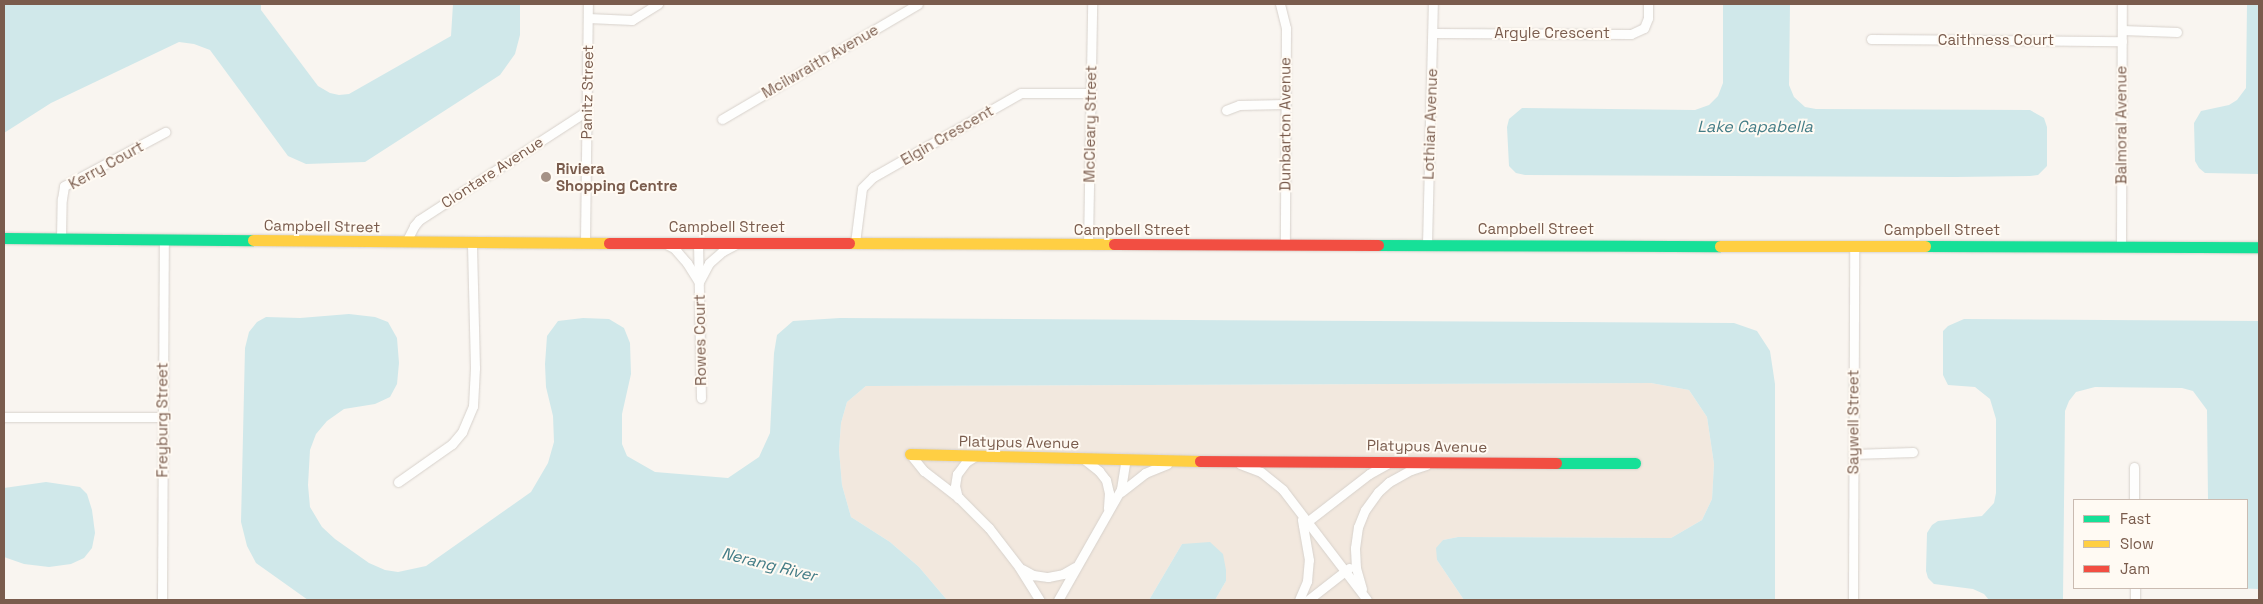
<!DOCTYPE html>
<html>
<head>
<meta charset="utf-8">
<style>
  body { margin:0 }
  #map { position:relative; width:2263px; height:604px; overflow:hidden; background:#f9f5f0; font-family:"Space Grotesk",sans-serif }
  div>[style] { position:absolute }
  .residential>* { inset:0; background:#f2e8de }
  .water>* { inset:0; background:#d0e8ea }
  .roads { filter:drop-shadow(0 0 1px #d7d1cb) drop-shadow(0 0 1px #d7d1cb) }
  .street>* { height:9px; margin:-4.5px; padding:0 4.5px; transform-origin:4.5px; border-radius:4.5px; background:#fefefd }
  .fast>* { height:11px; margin:-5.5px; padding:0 5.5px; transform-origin:5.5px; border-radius:5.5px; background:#16e098 }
  .slow>* { height:11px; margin:-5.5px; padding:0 5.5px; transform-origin:5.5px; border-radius:5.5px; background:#ffcf43 }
  .jam>* { height:11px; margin:-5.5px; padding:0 5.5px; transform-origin:5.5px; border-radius:5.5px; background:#f24e42 }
  .dots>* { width:14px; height:14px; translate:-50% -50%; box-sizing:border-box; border:2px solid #fffaf3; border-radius:50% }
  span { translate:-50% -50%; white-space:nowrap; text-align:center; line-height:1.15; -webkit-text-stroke:4px #fffaf3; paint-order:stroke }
  .street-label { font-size:15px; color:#7a5c4d }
  .poi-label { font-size:15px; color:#7a5c4d; font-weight:700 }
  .left { translate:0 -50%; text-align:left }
  .water-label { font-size:16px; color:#437c86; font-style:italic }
  .frame { position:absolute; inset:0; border:5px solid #7a5c4d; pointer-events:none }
  .legend { position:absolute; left:2073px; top:499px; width:175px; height:90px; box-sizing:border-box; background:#fffaf3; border:1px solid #cabbb1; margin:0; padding:6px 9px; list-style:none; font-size:15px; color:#7a5c4d }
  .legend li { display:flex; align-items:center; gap:10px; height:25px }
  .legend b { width:25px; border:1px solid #cabbb1 }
</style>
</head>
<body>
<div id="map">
  <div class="residential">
    <i style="clip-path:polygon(1651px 383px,1689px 390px,1707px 417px,1714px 464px,1712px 499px,1702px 520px,1671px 538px,1458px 537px,1443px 540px,1437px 560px,1464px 600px,1215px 600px,1226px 581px,1182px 544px,1149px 600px,947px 600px,919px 567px,890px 542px,851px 517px,842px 485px,839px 450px,841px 423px,847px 402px,866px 386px)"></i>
  </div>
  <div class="water">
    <i style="clip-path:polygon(4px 4px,261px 4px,261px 10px,318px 86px,330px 93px,339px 95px,349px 94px,451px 36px,453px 4px,520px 4px,520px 35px,515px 54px,500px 75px,365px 162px,306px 164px,288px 156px,210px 50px,194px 44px,179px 42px,51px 103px,4px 133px)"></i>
    <i style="clip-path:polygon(1723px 4px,1790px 4px,1789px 85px,1794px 97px,1805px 107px,1816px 109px,2030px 110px,2044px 118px,2047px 127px,2047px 166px,2038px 175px,2030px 176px,1955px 177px,1525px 175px,1516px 173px,1509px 166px,1507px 127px,1509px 119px,1522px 108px,1695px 110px,1709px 105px,1718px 96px,1723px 83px)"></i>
    <i style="clip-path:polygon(2247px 4px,2259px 4px,2259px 174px,2205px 173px,2199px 168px,2195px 161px,2194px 123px,2201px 111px,2229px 105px,2237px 100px,2246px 88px)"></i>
    <i style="clip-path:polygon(349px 314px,375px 317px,388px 322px,397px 338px,399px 363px,397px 384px,390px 397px,375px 404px,344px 409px,327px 421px,316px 434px,310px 450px,308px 485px,310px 507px,322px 527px,335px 539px,369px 563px,385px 570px,398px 572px,426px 566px,531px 492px,548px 463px,554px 442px,553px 416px,546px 387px,545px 364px,547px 336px,558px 321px,583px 318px,609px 319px,624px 328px,630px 343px,631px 374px,622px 414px,622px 444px,627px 456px,655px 472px,728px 478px,759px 457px,770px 433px,774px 353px,777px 335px,793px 321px,840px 318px,1734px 323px,1757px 331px,1770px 351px,1775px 384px,1775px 600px,1464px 600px,1437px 560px,1436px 548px,1443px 540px,1458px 537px,1671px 538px,1702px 520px,1712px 499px,1714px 464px,1707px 417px,1689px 390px,1651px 383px,866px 386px,847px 402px,841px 423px,839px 450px,842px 485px,851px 517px,890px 542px,919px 567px,947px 600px,308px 600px,256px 563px,247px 546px,241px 522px,245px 348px,249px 332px,257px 322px,266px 317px,300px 318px)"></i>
    <i style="clip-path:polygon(1964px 319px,2259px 321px,2259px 589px,2226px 588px,2247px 588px,2247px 500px,2208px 500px,2207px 410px,2193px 391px,2182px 388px,2095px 387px,2076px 392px,2069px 401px,2065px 411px,2063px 600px,1989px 600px,1984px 594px,1973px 589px,1934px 584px,1928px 578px,1926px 571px,1927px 533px,1932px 525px,1938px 521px,1982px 516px,1994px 503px,1996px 493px,1996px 419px,1990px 399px,1975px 387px,1948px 385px,1943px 375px,1943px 331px,1948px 326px)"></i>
    <i style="clip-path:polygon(46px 482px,80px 487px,87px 494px,92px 510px,95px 533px,92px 548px,84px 558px,71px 564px,49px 567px,24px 564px,4px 557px,4px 488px)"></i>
    <i style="clip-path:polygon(1210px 542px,1223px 554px,1226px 570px,1226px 581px,1215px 600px,1149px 600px,1182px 544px)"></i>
  </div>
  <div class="roads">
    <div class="street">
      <i style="left:1280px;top:4px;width:25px;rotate:76deg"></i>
      <i style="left:1286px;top:28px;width:217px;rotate:90.3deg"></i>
      <i style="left:588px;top:18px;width:44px;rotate:2.6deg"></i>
      <i style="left:632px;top:20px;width:31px;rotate:-32deg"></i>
      <i style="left:2122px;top:30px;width:55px;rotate:2.1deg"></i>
      <i style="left:1433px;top:33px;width:198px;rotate:0.3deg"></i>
      <i style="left:1631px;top:34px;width:14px;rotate:-25deg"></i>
      <i style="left:1644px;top:28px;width:11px;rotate:-68deg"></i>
      <i style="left:1648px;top:18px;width:14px;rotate:-90deg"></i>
      <i style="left:1871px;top:39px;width:251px;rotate:0.5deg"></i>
      <i style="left:1226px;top:110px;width:14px;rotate:-21deg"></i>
      <i style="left:1239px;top:105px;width:46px;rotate:-1.2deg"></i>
      <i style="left:722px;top:119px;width:227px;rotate:-30.4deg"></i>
      <i style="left:61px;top:238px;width:39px;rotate:-89deg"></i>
      <i style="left:62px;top:199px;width:13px;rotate:-81deg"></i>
      <i style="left:64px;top:186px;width:115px;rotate:-28.1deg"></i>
      <i style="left:585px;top:241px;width:237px;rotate:-89.3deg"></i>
      <i style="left:406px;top:242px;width:18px;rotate:-63deg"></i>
      <i style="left:414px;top:226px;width:8px;rotate:-50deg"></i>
      <i style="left:419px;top:220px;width:200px;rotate:-33deg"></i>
      <i style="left:698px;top:242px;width:156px;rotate:88.9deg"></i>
      <i style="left:664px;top:243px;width:11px;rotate:27deg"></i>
      <i style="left:674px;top:248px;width:20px;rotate:49deg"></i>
      <i style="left:687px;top:263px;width:22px;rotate:58deg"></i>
      <i style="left:699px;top:282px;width:21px;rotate:-62deg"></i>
      <i style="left:709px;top:263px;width:18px;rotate:-41deg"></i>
      <i style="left:723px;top:251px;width:15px;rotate:-28deg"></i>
      <i style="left:855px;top:243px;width:55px;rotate:-82.7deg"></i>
      <i style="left:862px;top:188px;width:16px;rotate:-45deg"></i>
      <i style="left:873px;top:177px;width:170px;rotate:-29.6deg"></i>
      <i style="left:1021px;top:93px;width:70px"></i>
      <i style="left:1088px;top:244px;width:240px;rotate:-89deg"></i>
      <i style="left:1427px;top:244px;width:240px;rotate:-88.6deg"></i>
      <i style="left:2121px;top:246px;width:242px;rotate:-89.8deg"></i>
      <i style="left:4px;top:417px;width:158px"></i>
      <i style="left:910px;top:454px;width:22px;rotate:51deg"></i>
      <i style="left:924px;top:471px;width:44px;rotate:37.6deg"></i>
      <i style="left:959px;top:498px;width:42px;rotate:45deg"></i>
      <i style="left:989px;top:528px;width:49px;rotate:52.4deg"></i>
      <i style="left:1019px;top:567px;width:39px;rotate:58deg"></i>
      <i style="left:1853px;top:454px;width:60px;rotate:-1.9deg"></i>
      <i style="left:1085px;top:460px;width:18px;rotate:38deg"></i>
      <i style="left:1099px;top:471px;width:11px;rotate:52deg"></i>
      <i style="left:1106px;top:480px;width:13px;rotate:77deg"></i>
      <i style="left:1109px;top:493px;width:15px;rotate:94deg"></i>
      <i style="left:1240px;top:464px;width:22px;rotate:21deg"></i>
      <i style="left:1261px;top:472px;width:28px;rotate:39deg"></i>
      <i style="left:1283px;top:490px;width:138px;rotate:52.6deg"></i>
      <i style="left:2134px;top:467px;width:33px;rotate:90deg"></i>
      <i style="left:398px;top:482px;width:66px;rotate:-35.1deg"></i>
      <i style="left:452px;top:444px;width:16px;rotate:-50deg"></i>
      <i style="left:462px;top:432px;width:28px;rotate:-67deg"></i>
      <i style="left:473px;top:406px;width:38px;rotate:-87deg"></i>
      <i style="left:475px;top:368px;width:127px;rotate:-91.4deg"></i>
      <i style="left:1121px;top:492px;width:31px;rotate:-38deg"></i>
      <i style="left:1145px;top:473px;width:24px;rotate:-22deg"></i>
      <i style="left:958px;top:498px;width:12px;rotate:-104deg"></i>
      <i style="left:955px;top:486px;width:12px;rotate:-81deg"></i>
      <i style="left:957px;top:474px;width:15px;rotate:-53deg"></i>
      <i style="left:966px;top:462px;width:9px;rotate:-32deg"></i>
      <i style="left:1303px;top:525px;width:83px;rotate:-37.7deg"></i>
      <i style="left:1369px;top:474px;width:21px;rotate:-29deg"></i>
      <i style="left:1022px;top:569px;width:13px;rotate:29deg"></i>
      <i style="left:1033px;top:575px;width:15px;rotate:8deg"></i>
      <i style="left:1048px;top:577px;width:15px;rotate:-11deg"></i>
      <i style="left:1063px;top:574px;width:14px;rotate:-30deg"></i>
      <i style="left:2135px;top:588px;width:12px;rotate:90deg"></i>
      <i style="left:1362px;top:589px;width:22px;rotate:-106deg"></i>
      <i style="left:1356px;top:568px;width:20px;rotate:-93deg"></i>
      <i style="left:1355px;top:548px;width:21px;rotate:-82deg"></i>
      <i style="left:1358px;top:527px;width:18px;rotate:-68deg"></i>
      <i style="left:1365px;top:510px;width:22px;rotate:-54deg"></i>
      <i style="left:1378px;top:492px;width:15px;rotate:-42deg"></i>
      <i style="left:1389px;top:482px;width:25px;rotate:-29deg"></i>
      <i style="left:1411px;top:470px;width:16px;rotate:-18deg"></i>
      <i style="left:162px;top:600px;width:361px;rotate:-89.7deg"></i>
      <i style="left:1058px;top:600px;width:128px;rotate:-60.4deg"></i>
      <i style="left:1121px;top:489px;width:30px;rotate:-81deg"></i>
      <i style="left:1299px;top:600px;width:21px;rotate:-67deg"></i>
      <i style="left:1307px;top:581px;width:21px;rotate:-85deg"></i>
      <i style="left:1309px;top:560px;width:41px;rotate:-99.9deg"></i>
      <i style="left:1308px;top:600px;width:52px;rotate:-38deg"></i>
      <i style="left:1853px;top:600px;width:355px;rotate:-89.8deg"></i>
    </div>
    <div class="fast">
      <i style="left:4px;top:238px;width:249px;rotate:0.5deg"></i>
      <i style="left:1378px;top:245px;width:342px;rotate:0.2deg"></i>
      <i style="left:1925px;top:246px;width:334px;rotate:0.2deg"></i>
      <i style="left:1556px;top:463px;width:79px"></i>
    </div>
    <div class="slow">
      <i style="left:253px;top:240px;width:356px;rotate:0.5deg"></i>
      <i style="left:849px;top:243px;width:265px;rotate:0.2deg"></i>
      <i style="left:1720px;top:246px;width:205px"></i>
      <i style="left:910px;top:454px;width:290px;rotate:1.4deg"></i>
    </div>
    <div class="jam">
      <i style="left:609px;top:243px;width:240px"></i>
      <i style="left:1114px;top:244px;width:264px;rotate:0.2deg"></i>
      <i style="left:1200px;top:461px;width:356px;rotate:0.3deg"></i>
    </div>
  </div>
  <div class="dots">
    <i style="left:546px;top:177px;background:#a69286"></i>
  </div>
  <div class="street-label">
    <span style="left:1552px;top:33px">Argyle Crescent</span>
    <span style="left:1996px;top:40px">Caithness Court</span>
    <span style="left:820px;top:61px;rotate:-30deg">Mcilwraith Avenue</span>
    <span style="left:587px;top:92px;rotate:-89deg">Panitz Street</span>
    <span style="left:1090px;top:124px;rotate:-89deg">McCleary Street</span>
    <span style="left:1285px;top:124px;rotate:-90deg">Dunbarton Avenue</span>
    <span style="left:1430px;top:124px;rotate:-88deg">Lothian Avenue</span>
    <span style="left:2121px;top:125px;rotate:-90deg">Balmoral Avenue</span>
    <span style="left:947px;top:135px;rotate:-30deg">Elgin Crescent</span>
    <span style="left:106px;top:165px;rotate:-29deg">Kerry Court</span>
    <span style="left:492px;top:172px;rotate:-33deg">Clontare Avenue</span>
    <span style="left:322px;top:226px;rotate:1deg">Campbell Street</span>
    <span style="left:727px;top:227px">Campbell Street</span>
    <span style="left:1536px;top:229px">Campbell Street</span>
    <span style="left:1132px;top:230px">Campbell Street</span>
    <span style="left:1942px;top:230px">Campbell Street</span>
    <span style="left:700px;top:340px;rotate:-91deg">Rowes Court</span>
    <span style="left:162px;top:420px;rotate:-90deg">Freyburg Street</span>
    <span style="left:1853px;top:422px;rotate:-90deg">Saywell Street</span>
    <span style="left:1019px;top:442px;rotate:1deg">Platypus Avenue</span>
    <span style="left:1427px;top:446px;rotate:1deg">Platypus Avenue</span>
  </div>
  <div class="poi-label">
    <span class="left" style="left:556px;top:177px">Riviera<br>Shopping Centre</span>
  </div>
  <div class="water-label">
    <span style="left:1755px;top:127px">Lake Capabella</span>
    <span style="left:769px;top:565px;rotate:14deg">Nerang River</span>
  </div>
  <div class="frame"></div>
  <ul class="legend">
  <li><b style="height:6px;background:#16e098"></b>Fast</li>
  <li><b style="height:6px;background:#ffcf43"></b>Slow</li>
  <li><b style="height:6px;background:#f24e42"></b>Jam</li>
  </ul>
</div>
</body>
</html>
